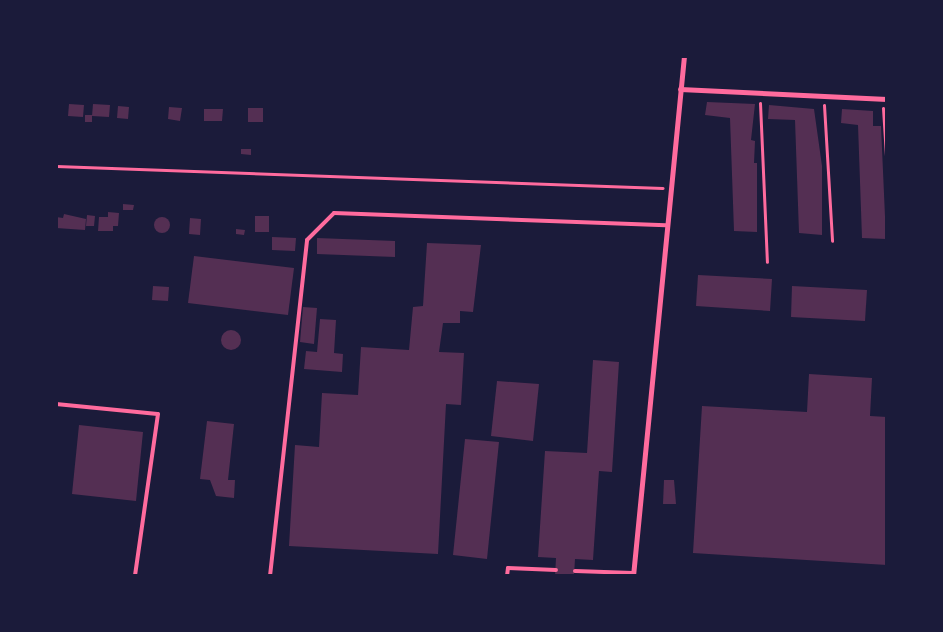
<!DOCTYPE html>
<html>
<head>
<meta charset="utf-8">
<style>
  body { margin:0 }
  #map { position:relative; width:943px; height:632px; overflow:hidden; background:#1b1b3a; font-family:Inter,sans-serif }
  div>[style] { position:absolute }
  .building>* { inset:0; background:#542f53 }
  .round { border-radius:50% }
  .path>* { height:3px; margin:-1.5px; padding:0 1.5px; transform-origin:1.5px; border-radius:1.5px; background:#ff6b9d }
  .service>* { height:4px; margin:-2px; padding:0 2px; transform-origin:2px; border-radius:2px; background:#ff6b9d }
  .minor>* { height:5px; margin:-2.5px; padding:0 2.5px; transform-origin:2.5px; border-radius:2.5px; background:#ff6b9d }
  span { translate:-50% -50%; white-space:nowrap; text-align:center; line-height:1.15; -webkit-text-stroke:4px #1b1b3a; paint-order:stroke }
  .frame { position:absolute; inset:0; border:58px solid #1b1b3a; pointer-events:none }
</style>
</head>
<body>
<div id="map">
  <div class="building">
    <i style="clip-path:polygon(707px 102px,755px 104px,751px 140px,755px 141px,754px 163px,757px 163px,757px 232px,734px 231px,730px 118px,705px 115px)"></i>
    <i style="clip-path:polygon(69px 104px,84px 105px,83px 117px,68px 116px)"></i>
    <i style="clip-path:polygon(93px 104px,110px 105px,109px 117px,92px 116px)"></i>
    <i style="clip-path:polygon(769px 105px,814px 109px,822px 166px,822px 235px,799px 233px,795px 120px,768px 119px)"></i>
    <i style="clip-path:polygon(118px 106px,129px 107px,128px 119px,117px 118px)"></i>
    <i style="clip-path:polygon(169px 107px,182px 108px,180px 121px,168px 119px)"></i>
    <i style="clip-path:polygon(248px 108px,263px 108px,263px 122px,248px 122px)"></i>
    <i style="clip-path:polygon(204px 109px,223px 109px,222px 121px,204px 121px)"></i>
    <i style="clip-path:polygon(842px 109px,873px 111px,873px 126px,881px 126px,886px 239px,862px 238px,858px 125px,841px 123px)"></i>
    <i style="clip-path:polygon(85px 115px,92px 115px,92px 122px,85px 122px)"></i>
    <i style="clip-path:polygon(241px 149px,251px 149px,251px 155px,241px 154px)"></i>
    <i style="clip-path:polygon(123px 204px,134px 205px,133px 210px,123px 210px)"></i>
    <i style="clip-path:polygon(108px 212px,119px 213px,118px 226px,113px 226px,113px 231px,98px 231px,99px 217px,108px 217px)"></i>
    <i style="clip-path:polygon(64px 214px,86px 219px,85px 230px,56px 228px,56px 217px,63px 218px)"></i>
    <i style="clip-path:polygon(87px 215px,95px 216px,94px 226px,86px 226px)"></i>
    <i style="clip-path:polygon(255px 216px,269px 216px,269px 232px,255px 232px)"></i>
    <i class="round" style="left:154px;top:217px;width:16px;height:16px"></i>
    <i style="clip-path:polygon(190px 218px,201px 219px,200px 235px,189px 234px)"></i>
    <i style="clip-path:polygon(236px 229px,245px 230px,244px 235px,236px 234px)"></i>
    <i style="clip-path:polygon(272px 237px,296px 238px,295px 251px,272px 250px)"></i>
    <i style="clip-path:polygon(317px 238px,395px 241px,395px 257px,317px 254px)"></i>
    <i style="clip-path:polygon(427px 243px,481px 245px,473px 312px,460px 311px,460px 323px,443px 323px,439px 352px,464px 353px,461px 405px,446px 404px,438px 554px,289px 546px,295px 445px,319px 447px,322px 393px,358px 395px,361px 347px,409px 350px,413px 307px,423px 306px)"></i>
    <i style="clip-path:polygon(194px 256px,294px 268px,288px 315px,188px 303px)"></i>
    <i style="clip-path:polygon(698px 275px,772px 279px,770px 311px,696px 306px)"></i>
    <i style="clip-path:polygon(153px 286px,169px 287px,168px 301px,152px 300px)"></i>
    <i style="clip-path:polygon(792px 286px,867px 290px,865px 321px,791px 317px)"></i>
    <i style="clip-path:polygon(303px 307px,317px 308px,314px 344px,300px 342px)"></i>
    <i style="clip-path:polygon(320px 319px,336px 320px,334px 353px,343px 354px,342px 372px,304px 369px,306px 351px,317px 352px)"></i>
    <i class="round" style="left:221px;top:330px;width:20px;height:20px"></i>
    <i style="clip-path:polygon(593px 360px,619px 362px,612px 472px,599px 471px,593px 560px,575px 559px,574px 576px,555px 576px,556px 558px,538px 557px,545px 451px,587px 453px)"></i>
    <i style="clip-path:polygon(809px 374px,872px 378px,870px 416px,887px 417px,887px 565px,693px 553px,702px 406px,807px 412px)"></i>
    <i style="clip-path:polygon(497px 381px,539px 384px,533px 441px,491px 436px)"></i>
    <i style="clip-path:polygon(207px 421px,234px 424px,228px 480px,235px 480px,234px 498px,216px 496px,210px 480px,200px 479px)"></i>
    <i style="clip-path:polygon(79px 425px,143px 432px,136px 501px,72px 494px)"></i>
    <i style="clip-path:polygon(465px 439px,499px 442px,487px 559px,453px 555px)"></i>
    <i style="clip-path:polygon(664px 480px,674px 480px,676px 504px,663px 504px)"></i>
  </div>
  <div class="path">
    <i style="left:760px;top:103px;width:159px;rotate:87.5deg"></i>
    <i style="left:824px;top:105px;width:136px;rotate:86.6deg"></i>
    <i style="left:883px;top:108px;width:64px;rotate:86.4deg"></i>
    <i style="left:56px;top:166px;width:607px;rotate:2.08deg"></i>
  </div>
  <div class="service">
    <i style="left:56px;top:404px;width:102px;rotate:5.6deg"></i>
    <i style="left:158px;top:414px;width:164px;rotate:98.1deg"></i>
    <i style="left:575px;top:571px;width:58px;rotate:2deg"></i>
    <i style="left:270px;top:576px;width:338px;rotate:-83.7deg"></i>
    <i style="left:307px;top:240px;width:38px;rotate:-45deg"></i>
    <i style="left:334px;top:213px;width:332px;rotate:2.1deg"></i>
    <i style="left:507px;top:576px;width:8px;rotate:-83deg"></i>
    <i style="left:508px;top:568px;width:48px;rotate:2.4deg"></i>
  </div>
  <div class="minor">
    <i style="left:680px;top:89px;width:207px;rotate:2.8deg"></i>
    <i style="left:633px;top:576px;width:522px;rotate:-84.4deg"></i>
  </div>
  <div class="frame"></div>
</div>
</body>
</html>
